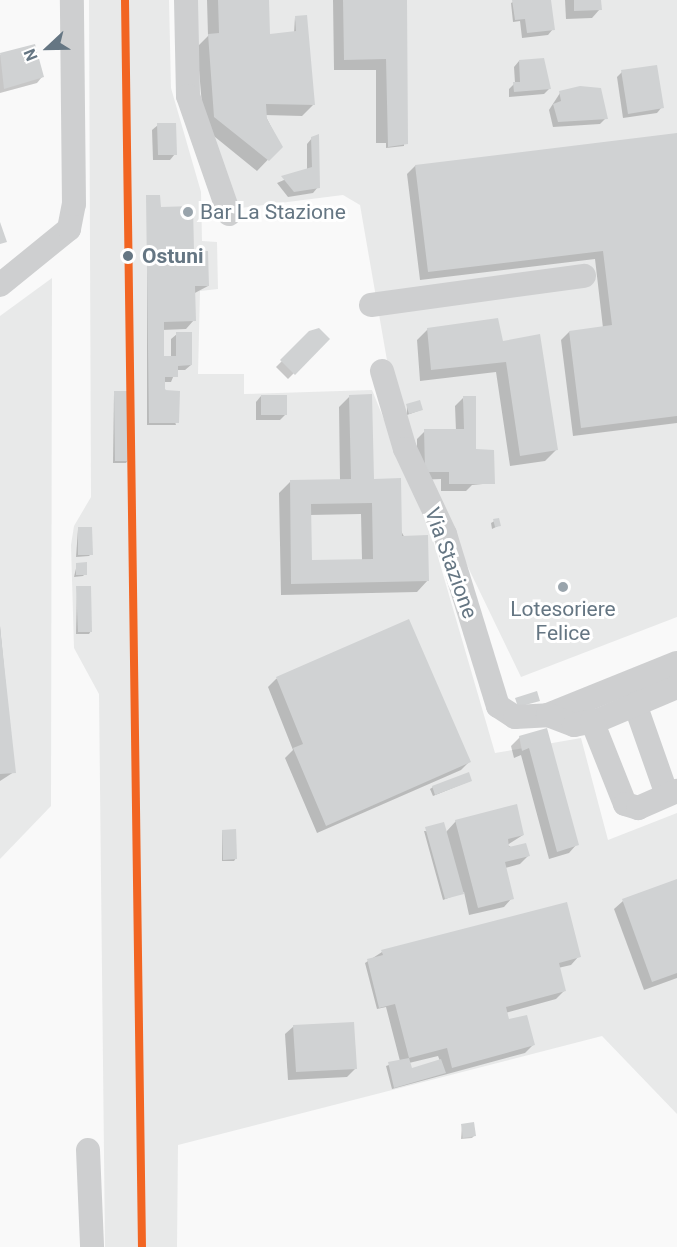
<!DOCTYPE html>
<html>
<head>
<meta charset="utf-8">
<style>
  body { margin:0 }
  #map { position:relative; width:677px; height:1247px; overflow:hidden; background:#f9f9f9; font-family:Roboto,sans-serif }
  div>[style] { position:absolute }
  .built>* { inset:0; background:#e8e9e9 }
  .shadow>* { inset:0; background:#0003 }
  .building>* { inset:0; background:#d0d2d3 }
  .minor>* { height:24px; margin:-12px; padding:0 12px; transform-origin:12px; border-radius:12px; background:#cecfd0 }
  .rail-1>* { height:8px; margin:-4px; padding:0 4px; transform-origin:4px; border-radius:4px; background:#f26522 }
  .dots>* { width:16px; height:16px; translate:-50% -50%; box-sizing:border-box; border:3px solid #fff; border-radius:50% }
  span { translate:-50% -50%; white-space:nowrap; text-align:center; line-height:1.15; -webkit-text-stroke:6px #fff; paint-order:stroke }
  .poi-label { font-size:21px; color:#657683 }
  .left { translate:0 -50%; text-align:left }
  .stop-label { font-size:21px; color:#657683; font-weight:700 }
  .street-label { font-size:21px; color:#657683 }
  .north { position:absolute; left:18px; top:18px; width:60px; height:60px; -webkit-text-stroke:4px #fff; paint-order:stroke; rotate:248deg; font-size:16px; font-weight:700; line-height:24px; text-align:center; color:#657683 }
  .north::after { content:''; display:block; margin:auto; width:21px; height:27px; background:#657683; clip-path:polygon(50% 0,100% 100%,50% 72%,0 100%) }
</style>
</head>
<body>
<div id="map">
  <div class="built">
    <i style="clip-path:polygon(89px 0,169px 0,171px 88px,201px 192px,202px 241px,217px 242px,218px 289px,200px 291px,198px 374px,244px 374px,244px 394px,372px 390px,433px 540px,495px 753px,581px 738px,608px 840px,677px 813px,677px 1114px,602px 1036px,178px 1145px,177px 1247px,105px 1247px,99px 694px,74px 648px,71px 545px,74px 526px,91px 497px)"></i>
    <i style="clip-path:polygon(190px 0,677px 0,677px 617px,521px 677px,411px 449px,388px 366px,360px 205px,343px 195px,233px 209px,193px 95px)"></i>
    <i style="clip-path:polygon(52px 278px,51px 806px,0 859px,0 316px)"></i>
  </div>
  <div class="shadow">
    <i style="clip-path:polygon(207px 0,267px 0,269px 35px,294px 33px,295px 17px,313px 105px,302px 116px,265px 115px,281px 146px,257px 171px,204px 128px,197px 47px,208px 36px)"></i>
    <i style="clip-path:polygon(333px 0,405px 0,404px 146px,386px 148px,386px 143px,376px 143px,376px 70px,334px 70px)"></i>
    <i style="clip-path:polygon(517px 0,550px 0,553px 29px,548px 35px,522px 38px,520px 21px,513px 22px,511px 3px)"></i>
    <i style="clip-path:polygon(565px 0,600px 0,600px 9px,592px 18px,566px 19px)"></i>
    <i style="clip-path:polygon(34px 45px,42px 77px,37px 83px,0 93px,0 55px)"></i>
    <i style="clip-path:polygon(519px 61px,549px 89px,544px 94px,509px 97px,509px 89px,515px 83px,514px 67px)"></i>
    <i style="clip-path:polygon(622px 72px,662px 107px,657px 113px,623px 118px,617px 77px)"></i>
    <i style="clip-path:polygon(560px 93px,606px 118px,600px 124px,553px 127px,549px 110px)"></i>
    <i style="clip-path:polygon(158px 125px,175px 154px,170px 160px,153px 160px,152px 130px)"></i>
    <i style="clip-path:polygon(677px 134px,677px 423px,573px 436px,561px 340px,569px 332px,603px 328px,595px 259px,420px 280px,407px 174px,415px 166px)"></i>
    <i style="clip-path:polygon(312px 138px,318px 187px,313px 193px,288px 197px,277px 183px,307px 170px,307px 144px)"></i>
    <i style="clip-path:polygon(147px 197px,192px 253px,208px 286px,193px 294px,194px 320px,186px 329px,162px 330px,163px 360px,171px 358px,171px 339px,177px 334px,191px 365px,185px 370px,176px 370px,171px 382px,163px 382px,176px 425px,147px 425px)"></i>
    <i style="clip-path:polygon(428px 329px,502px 343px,556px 450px,545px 461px,510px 466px,496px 372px,420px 381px,417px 340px)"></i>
    <i style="clip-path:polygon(310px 333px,328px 339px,288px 379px,276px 367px)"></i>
    <i style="clip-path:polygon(114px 393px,128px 460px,126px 463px,113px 463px)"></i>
    <i style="clip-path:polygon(261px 396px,285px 415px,280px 420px,256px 420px,256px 402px)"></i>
    <i style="clip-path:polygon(evenodd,350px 396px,373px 480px,428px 580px,417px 592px,281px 595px,279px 493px,290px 482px,340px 481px,339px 407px,350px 396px,361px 514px,362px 560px,310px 561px,310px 515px,361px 514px)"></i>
    <i style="clip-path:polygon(463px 398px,474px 451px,494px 483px,472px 485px,466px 491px,441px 491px,441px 479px,417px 480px,417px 439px,425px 431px,456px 431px,455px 406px)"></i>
    <i style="clip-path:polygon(407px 405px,421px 410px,407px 415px)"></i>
    <i style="clip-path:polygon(498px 519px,500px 525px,492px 529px,491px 523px)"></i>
    <i style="clip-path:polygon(78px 529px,91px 554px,89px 556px,76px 557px)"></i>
    <i style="clip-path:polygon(77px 564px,85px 574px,83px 576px,74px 577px)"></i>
    <i style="clip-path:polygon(77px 588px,91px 631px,89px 634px,76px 634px)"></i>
    <i style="clip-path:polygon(409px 621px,469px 762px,461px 770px,317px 833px,285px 758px,293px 750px,268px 687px,276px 679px)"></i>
    <i style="clip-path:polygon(0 626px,14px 772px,0 781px)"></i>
    <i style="clip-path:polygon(546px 730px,577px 844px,569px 853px,549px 859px,521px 755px,514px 758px,511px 746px,520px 737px)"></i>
    <i style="clip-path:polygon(470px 781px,433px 796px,430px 789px,433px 787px)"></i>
    <i style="clip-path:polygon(456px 821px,523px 835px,507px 845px,528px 856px,520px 864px,505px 868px,512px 898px,504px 907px,469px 915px,464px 892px,443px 900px,424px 831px,446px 832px)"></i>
    <i style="clip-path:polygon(222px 831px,236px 858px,234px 861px,222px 861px)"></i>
    <i style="clip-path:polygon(677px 881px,677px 978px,644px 990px,614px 909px,623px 901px)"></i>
    <i style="clip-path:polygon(evenodd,382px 952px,579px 956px,571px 965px,558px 968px,564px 991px,556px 999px,505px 1013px,508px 1021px,533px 1045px,525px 1053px,392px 1089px,386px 1066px,400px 1061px,386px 1007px,377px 1009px,365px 963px,382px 952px,438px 1056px,440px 1061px,411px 1070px,409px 1063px,438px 1056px)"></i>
    <i style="clip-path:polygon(294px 1026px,355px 1069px,347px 1077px,288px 1080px,285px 1034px)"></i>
    <i style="clip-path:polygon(462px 1125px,474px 1136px,472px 1138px,461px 1139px)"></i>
  </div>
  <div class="building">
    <i style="clip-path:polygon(218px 0,269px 0,270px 34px,296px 31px,295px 16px,307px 15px,315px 105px,266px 104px,267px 119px,283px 147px,269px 161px,214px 117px,208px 34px,219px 33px)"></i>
    <i style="clip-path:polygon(343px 0,407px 0,408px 144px,388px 147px,386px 59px,344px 60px)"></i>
    <i style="clip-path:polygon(512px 0,551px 0,555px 30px,527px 33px,525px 19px,515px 20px)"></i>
    <i style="clip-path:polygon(574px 0,601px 0,602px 10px,574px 11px)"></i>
    <i style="clip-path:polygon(35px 44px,44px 77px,4px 89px,0 53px)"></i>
    <i style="clip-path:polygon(544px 58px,551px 89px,514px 92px,513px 82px,520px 82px,519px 60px)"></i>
    <i style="clip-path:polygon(657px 65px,664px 108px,628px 114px,621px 70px)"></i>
    <i style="clip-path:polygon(580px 86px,601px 88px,608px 119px,558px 122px,553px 104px,561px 101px,559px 91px)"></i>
    <i style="clip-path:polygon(157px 123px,176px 123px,177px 155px,158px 155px)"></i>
    <i style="clip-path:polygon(677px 133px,677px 416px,581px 428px,569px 331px,612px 325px,603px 251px,428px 272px,415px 165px)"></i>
    <i style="clip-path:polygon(319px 134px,320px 188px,294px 192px,281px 176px,312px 167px,311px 137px)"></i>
    <i style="clip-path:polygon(146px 195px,160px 195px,161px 207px,193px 206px,194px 251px,208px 251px,209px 286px,195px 286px,196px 321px,164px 322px,164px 356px,176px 356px,176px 332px,192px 332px,192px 365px,178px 366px,178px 377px,165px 377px,165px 390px,180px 391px,179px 423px,149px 423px)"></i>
    <i style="clip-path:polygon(0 222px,7px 242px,0 244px)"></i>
    <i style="clip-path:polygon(498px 318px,503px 341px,540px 334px,558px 450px,520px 456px,506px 362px,431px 370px,427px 328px)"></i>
    <i style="clip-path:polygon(319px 328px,330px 339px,295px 375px,280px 360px,309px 331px)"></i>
    <i style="clip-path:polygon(114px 391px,128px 391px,130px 461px,115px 461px)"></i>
    <i style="clip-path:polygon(evenodd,372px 394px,374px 479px,401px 478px,402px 536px,428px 535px,429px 581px,291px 584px,290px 480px,351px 479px,349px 395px,372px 394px,372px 503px,373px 559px,312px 560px,311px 504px,372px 503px)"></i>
    <i style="clip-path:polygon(261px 395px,287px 395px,287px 415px,261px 415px)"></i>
    <i style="clip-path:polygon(463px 396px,476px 396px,476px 449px,494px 450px,495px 484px,449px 484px,449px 472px,425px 472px,424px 429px,464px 429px)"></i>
    <i style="clip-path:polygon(420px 400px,423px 410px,409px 414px,406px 404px)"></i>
    <i style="clip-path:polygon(499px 518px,501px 526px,495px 527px,493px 519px)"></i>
    <i style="clip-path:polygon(78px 527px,92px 527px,93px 555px,78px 555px)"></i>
    <i style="clip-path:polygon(87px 562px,87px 575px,76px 575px,76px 563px)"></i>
    <i style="clip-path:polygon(76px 586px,91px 586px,92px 632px,78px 632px)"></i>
    <i style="clip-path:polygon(409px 619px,471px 762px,326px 826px,293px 748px,303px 744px,276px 677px)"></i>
    <i style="clip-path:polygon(0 627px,16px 773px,0 774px)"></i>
    <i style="clip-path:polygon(537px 691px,540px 701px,518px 707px,515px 698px)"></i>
    <i style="clip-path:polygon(547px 728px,579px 845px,557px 852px,529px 748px,522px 751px,519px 736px)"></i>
    <i style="clip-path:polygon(469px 772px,472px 781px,435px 795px,432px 786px)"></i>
    <i style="clip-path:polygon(517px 804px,524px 835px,508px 839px,509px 847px,526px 843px,530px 856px,505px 862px,514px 899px,478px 908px,455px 820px)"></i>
    <i style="clip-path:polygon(444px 822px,464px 894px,445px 899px,425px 827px)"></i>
    <i style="clip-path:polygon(236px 829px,237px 859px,223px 860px,222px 830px)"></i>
    <i style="clip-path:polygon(677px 879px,677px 973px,652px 982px,622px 899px)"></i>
    <i style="clip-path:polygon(567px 902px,581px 957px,559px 963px,566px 991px,506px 1007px,509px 1019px,527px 1015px,535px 1045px,452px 1068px,447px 1048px,409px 1058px,395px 1004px,379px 1008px,367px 959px,383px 955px,381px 950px)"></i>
    <i style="clip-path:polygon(354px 1022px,357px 1069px,296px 1072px,293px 1025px)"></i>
    <i style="clip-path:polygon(409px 1058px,412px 1068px,441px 1059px,446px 1073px,394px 1088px,388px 1062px)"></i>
    <i style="clip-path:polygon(474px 1122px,476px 1136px,463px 1138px,461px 1124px)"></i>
  </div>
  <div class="minor">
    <i style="left:186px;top:0;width:96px;rotate:88.8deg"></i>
    <i style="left:188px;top:96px;width:125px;rotate:70.8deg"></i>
    <i style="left:0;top:285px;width:89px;rotate:-39.1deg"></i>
    <i style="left:69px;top:229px;width:25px;rotate:-79deg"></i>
    <i style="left:74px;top:204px;width:204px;rotate:-90.6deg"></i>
    <i style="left:371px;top:305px;width:215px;rotate:-7.8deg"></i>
    <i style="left:382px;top:371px;width:81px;rotate:73.6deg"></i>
    <i style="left:405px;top:449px;width:94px;rotate:64.8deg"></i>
    <i style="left:445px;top:534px;width:180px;rotate:72.9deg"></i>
    <i style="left:498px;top:706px;width:20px;rotate:33deg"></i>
    <i style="left:515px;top:717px;width:33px;rotate:-3deg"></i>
    <i style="left:548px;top:715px;width:139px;rotate:-22deg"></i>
    <i style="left:635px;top:704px;width:96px;rotate:70.6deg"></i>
    <i style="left:548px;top:715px;width:28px;rotate:21deg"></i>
    <i style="left:574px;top:725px;width:25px;rotate:-11deg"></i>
    <i style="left:599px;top:720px;width:85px;rotate:-22.9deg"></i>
    <i style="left:592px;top:721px;width:89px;rotate:68.3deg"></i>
    <i style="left:625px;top:804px;width:14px;rotate:17deg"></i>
    <i style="left:638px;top:808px;width:43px;rotate:-23.6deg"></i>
    <i style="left:88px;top:1150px;width:97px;rotate:87.6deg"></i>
  </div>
  <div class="rail-1">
    <i style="left:125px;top:0;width:1247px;rotate:89.22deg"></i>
  </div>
  <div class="dots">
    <i style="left:188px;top:212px;background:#99a4ac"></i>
    <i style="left:128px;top:256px;background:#657683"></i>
    <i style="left:563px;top:587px;background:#99a4ac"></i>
  </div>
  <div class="poi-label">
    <span class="left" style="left:200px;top:212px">Bar La Stazione</span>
    <span style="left:563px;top:621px">Lotesoriere<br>Felice</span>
  </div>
  <div class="stop-label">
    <span class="left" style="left:142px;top:256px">Ostuni</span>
  </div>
  <div class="street-label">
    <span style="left:451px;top:563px;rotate:70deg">Via Stazione</span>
  </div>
  <div class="north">N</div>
</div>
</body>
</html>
